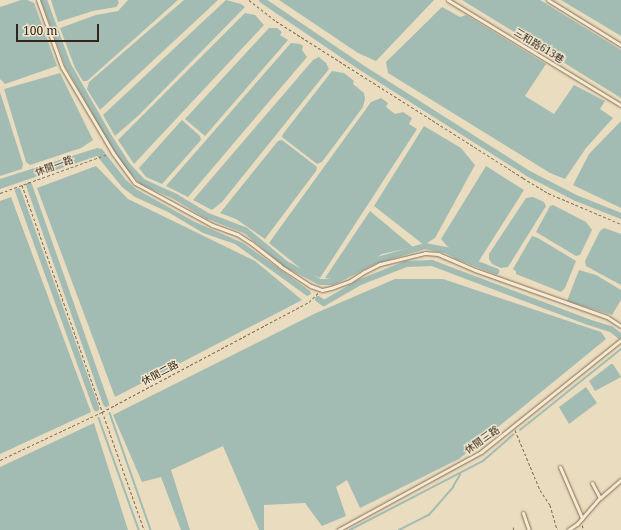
<!DOCTYPE html>
<html>
<head>
<meta charset="utf-8">
<style>
  body { margin:0 }
  #map { position:relative; width:621px; height:530px; overflow:hidden; background:#eadcbf; font-family:"Noto Serif","Noto Sans TC",serif }
  div>[style] { position:absolute }
  .water>* { inset:0; background:#a2bcb4 }
  .stream>* { height:1.5px; margin:-0.75px; padding:0 0.75px; transform-origin:0.75px; border-radius:0.75px; background:#a2bcb4 }
  .canal>* { height:6px; margin:-3px; padding:0 3px; transform-origin:3px; border-radius:3px; background:#a2bcb4 }
  .path>* { height:1px; margin-top:-0.5px; transform-origin:0; background:repeating-linear-gradient(90deg,#816d59 0 3px,transparent 0 5px) }
  .roads { filter:drop-shadow(0 0 1px #816d59) drop-shadow(0 0 1px #816d59) }
  .lane>* { height:3px; margin:-1.5px; padding:0 1.5px; transform-origin:1.5px; border-radius:1.5px; background:#f6ead1 }
  span { translate:-50% -50%; white-space:nowrap; text-align:center; line-height:1.15; -webkit-text-stroke:3px #f2e7ce; paint-order:stroke }
  .street-label { font-size:10px; color:#32261c }
  .scale { position:absolute; left:16px; top:24px; width:83px; height:18px; box-sizing:border-box; border:2px solid #32261c; border-top:0; padding-left:5px; font-size:12px; line-height:14px; white-space:nowrap; color:#32261c; -webkit-text-stroke:3px #f2e7ce; paint-order:stroke }
</style>
</head>
<body>
<div id="map">
  <div class="water">
    <i style="clip-path:polygon(21px 0,27px 0,34px 3px,57px 66px,5px 84px,0 79px,0 7px)"></i>
    <i style="clip-path:polygon(51px 0,118px 0,119px 3px,116px 7px,93px 11px,58px 22px)"></i>
    <i style="clip-path:polygon(128px 0,178px 0,87px 81px,83px 81px,75px 68px,60px 28px,96px 15px,118px 11px)"></i>
    <i style="clip-path:polygon(184px 0,218px 0,100px 110px,87px 89px,89px 82px)"></i>
    <i style="clip-path:polygon(226px 0,241px 4px,245px 7px,139px 115px,115px 136px,103px 115px)"></i>
    <i style="clip-path:polygon(279px 0,434px 0,376px 61px,358px 53px)"></i>
    <i style="clip-path:polygon(462px 0,540px 0,621px 50px,621px 98px)"></i>
    <i style="clip-path:polygon(562px 0,621px 0,621px 36px,561px 0)"></i>
    <i style="clip-path:polygon(442px 7px,460px 17px,466px 15px,546px 64px,525px 96px,554px 114px,574px 85px,605px 101px,600px 109px,613px 118px,586px 148px,565px 179px,550px 173px,388px 73px,386px 62px)"></i>
    <i style="clip-path:polygon(245px 13px,255px 15px,264px 25px,134px 164px,118px 140px)"></i>
    <i style="clip-path:polygon(269px 28px,277px 28px,282px 32px,280px 35px,288px 40px,205px 136px,185px 119px)"></i>
    <i style="clip-path:polygon(291px 43px,300px 44px,303px 46px,302px 50px,307px 57px,188px 197px,166px 186px)"></i>
    <i style="clip-path:polygon(319px 57px,326px 63px,329px 69px,222px 202px,212px 210px,193px 200px,313px 60px)"></i>
    <i style="clip-path:polygon(332px 71px,344px 73px,354px 81px,353px 84px,364px 93px,365px 99px,363px 107px,322px 162px,317px 164px,282px 137px,283px 134px)"></i>
    <i style="clip-path:polygon(60px 73px,93px 140px,81px 148px,30px 165px,26px 162px,4px 89px)"></i>
    <i style="clip-path:polygon(0 92px,23px 164px,22px 169px,0 176px)"></i>
    <i style="clip-path:polygon(381px 98px,388px 103px,386px 107px,395px 114px,403px 112px,412px 118px,409px 124px,417px 129px,320px 278px,305px 272px,269px 243px,371px 102px)"></i>
    <i style="clip-path:polygon(182px 120px,200px 136px,201px 140px,162px 184px,146px 177px,139px 168px)"></i>
    <i style="clip-path:polygon(621px 121px,621px 208px,573px 185px,589px 154px)"></i>
    <i style="clip-path:polygon(424px 126px,461px 148px,475px 165px,435px 238px,424px 245px,374px 206px)"></i>
    <i style="clip-path:polygon(282px 140px,317px 167px,316px 171px,265px 239px,236px 219px,220px 213px,278px 141px)"></i>
    <i style="clip-path:polygon(97px 148px,102px 149px,126px 180px,136px 189px,195px 222px,243px 243px,310px 291px,311px 294px,307px 296px,235px 244px,203px 233px,168px 212px,135px 197px,122px 187px,97px 156px,0 189px,0 179px)"></i>
    <i style="clip-path:polygon(96px 166px,128px 199px,255px 261px,302px 300px,115px 397px,37px 188px)"></i>
    <i style="clip-path:polygon(486px 166px,524px 190px,477px 264px,454px 254px,441px 239px)"></i>
    <i style="clip-path:polygon(11px 197px,91px 412px,0 454px,0 201px)"></i>
    <i style="clip-path:polygon(533px 197px,544px 202px,546px 206px,508px 267px,501px 268px,492px 264px,489px 259px,489px 254px,526px 198px)"></i>
    <i style="clip-path:polygon(553px 205px,586px 222px,592px 230px,580px 255px,576px 256px,536px 232px,550px 206px)"></i>
    <i style="clip-path:polygon(370px 211px,413px 247px,382px 254px,347px 276px,332px 279px,325px 278px)"></i>
    <i style="clip-path:polygon(604px 228px,621px 234px,621px 285px,586px 266px,585px 261px,600px 231px)"></i>
    <i style="clip-path:polygon(532px 236px,538px 238px,576px 261px,565px 288px,561px 292px,516px 274px,516px 271px,513px 269px)"></i>
    <i style="clip-path:polygon(579px 270px,596px 275px,621px 290px,621px 300px,612px 315px,567px 301px)"></i>
    <i style="clip-path:polygon(395px 279px,443px 279px,601px 332px,606px 339px,459px 459px,360px 508px,347px 480px,336px 487px,346px 516px,322px 526px,305px 503px,264px 505px,264px 530px,259px 530px,223px 446px,171px 470px,190px 530px,181px 530px,161px 477px,142px 482px,113px 415px,316px 313px)"></i>
    <i style="clip-path:polygon(611px 364px,613px 364px,621px 377px,595px 391px,589px 381px)"></i>
    <i style="clip-path:polygon(586px 387px,597px 403px,569px 424px,559px 407px)"></i>
    <i style="clip-path:polygon(94px 423px,128px 530px,0 530px,0 467px)"></i>
  </div>
  <div class="stream">
    <i style="left:106px;top:404px;width:1px;rotate:45deg"></i>
    <i style="left:96px;top:408px;width:2px;rotate:63deg"></i>
    <i style="left:110px;top:413px;width:124px;rotate:70.7deg"></i>
    <i style="left:99px;top:418px;width:119px;rotate:70.3deg"></i>
    <i style="left:520px;top:430px;width:129px;rotate:-38.7deg"></i>
    <i style="left:350px;top:530px;width:150px;rotate:-27.4deg"></i>
    <i style="left:483px;top:461px;width:40px;rotate:-41deg"></i>
    <i style="left:399px;top:530px;width:34px;rotate:-27deg"></i>
    <i style="left:429px;top:515px;width:37px;rotate:-49deg"></i>
    <i style="left:453px;top:487px;width:14px;rotate:-60deg"></i>
  </div>
  <div class="canal">
    <i style="left:44px;top:0;width:69px;rotate:69.7deg"></i>
    <i style="left:68px;top:65px;width:83px;rotate:60.3deg"></i>
    <i style="left:109px;top:137px;width:35px;rotate:57deg"></i>
    <i style="left:128px;top:166px;width:22px;rotate:47deg"></i>
    <i style="left:143px;top:182px;width:36px;rotate:24deg"></i>
    <i style="left:176px;top:197px;width:37px;rotate:31deg"></i>
    <i style="left:208px;top:216px;width:40px;rotate:21deg"></i>
    <i style="left:245px;top:230px;width:53px;rotate:39.7deg"></i>
    <i style="left:286px;top:264px;width:38px;rotate:28deg"></i>
    <i style="left:320px;top:282px;width:12px"></i>
    <i style="left:332px;top:282px;width:8px;rotate:-23deg"></i>
    <i style="left:339px;top:279px;width:39px;rotate:-27deg"></i>
    <i style="left:374px;top:261px;width:53px;rotate:-16.4deg"></i>
    <i style="left:425px;top:246px;width:21px;rotate:11deg"></i>
    <i style="left:446px;top:250px;width:15px;rotate:28deg"></i>
    <i style="left:459px;top:257px;width:40px;rotate:21deg"></i>
    <i style="left:262px;top:0;width:117px;rotate:34.2deg"></i>
    <i style="left:359px;top:66px;width:201px;rotate:32.4deg"></i>
    <i style="left:529px;top:174px;width:53px;rotate:27.1deg"></i>
    <i style="left:576px;top:198px;width:48px;rotate:21.8deg"></i>
    <i style="left:29px;top:185px;width:232px;rotate:70.6deg"></i>
    <i style="left:18px;top:191px;width:231px;rotate:70.2deg"></i>
    <i style="left:318px;top:299px;width:7px;rotate:34deg"></i>
    <i style="left:324px;top:303px;width:39px;rotate:-30deg"></i>
    <i style="left:358px;top:283px;width:52px;rotate:-21.6deg"></i>
    <i style="left:406px;top:264px;width:26px;rotate:-2deg"></i>
    <i style="left:432px;top:263px;width:167px;rotate:20.7deg"></i>
    <i style="left:588px;top:322px;width:24px;rotate:17deg"></i>
    <i style="left:611px;top:329px;width:11px;rotate:38deg"></i>
  </div>
  <div class="path">
    <i style="left:249px;top:0;width:34px;rotate:38deg"></i>
    <i style="left:276px;top:21px;width:293px;rotate:32.4deg"></i>
    <i style="left:523px;top:178px;width:29px;rotate:31deg"></i>
    <i style="left:548px;top:193px;width:79px;rotate:23deg"></i>
    <i style="left:22px;top:185px;width:366px;rotate:70.5deg"></i>
    <i style="left:0;top:193px;width:115px;rotate:-19.9deg"></i>
    <i style="left:515px;top:430px;width:65px;rotate:67.4deg"></i>
    <i style="left:540px;top:490px;width:18px;rotate:56deg"></i>
    <i style="left:550px;top:505px;width:26px;rotate:74deg"></i>
    <i style="left:0;top:460px;width:113px;rotate:-25.2deg"></i>
    <i style="left:102px;top:412px;width:234px;rotate:-28deg"></i>
    <i style="left:309px;top:302px;width:13px;rotate:-45deg"></i>
    <i style="left:582px;top:525px;width:5px;rotate:68deg"></i>
    <i style="left:513px;top:527px;width:3px;rotate:72deg"></i>
  </div>
  <div class="roads">
    <div class="lane">
      <i style="left:38px;top:0;width:71px;rotate:70.3deg"></i>
      <i style="left:62px;top:67px;width:100px;rotate:59.3deg"></i>
      <i style="left:113px;top:153px;width:37px;rotate:54deg"></i>
      <i style="left:135px;top:183px;width:88px;rotate:28.6deg"></i>
      <i style="left:212px;top:225px;width:27px;rotate:20deg"></i>
      <i style="left:237px;top:234px;width:17px;rotate:33deg"></i>
      <i style="left:251px;top:243px;width:37px;rotate:38deg"></i>
      <i style="left:280px;top:266px;width:37px;rotate:33deg"></i>
      <i style="left:311px;top:286px;width:12px;rotate:20deg"></i>
      <i style="left:322px;top:290px;width:9px;rotate:-13deg"></i>
      <i style="left:331px;top:288px;width:20px;rotate:-20deg"></i>
      <i style="left:350px;top:281px;width:17px;rotate:-33deg"></i>
      <i style="left:364px;top:272px;width:18px;rotate:-27deg"></i>
      <i style="left:380px;top:264px;width:46px;rotate:-13.7deg"></i>
      <i style="left:425px;top:253px;width:13px;rotate:4deg"></i>
      <i style="left:438px;top:254px;width:40px;rotate:23.4deg"></i>
      <i style="left:475px;top:270px;width:140px;rotate:19.6deg"></i>
      <i style="left:607px;top:317px;width:17px;rotate:33deg"></i>
      <i style="left:448px;top:0;width:202px;rotate:31.3deg"></i>
      <i style="left:548px;top:0;width:86px;rotate:31.7deg"></i>
      <i style="left:560px;top:467px;width:56px;rotate:66.7deg"></i>
      <i style="left:592px;top:483px;width:17px;rotate:62deg"></i>
      <i style="left:523px;top:513px;width:18px;rotate:71deg"></i>
      <i style="left:338px;top:530px;width:163px;rotate:-28.6deg"></i>
      <i style="left:481px;top:452px;width:179px;rotate:-38.7deg"></i>
      <i style="left:568px;top:530px;width:11px;rotate:-34deg"></i>
      <i style="left:577px;top:524px;width:35px;rotate:-49deg"></i>
      <i style="left:600px;top:498px;width:28px;rotate:-41deg"></i>
    </div>
  </div>
  <div class="street-label">
    <span style="left:539px;top:46px;rotate:31deg">三和路613巷</span>
    <span style="left:54px;top:166px;rotate:-20deg">休閒一路</span>
    <span style="left:160px;top:373px;rotate:-28deg">休閒二路</span>
    <span style="left:482px;top:440px;rotate:-35deg">休閒三路</span>
  </div>
  <div class="scale">100 m</div>
</div>
</body>
</html>
